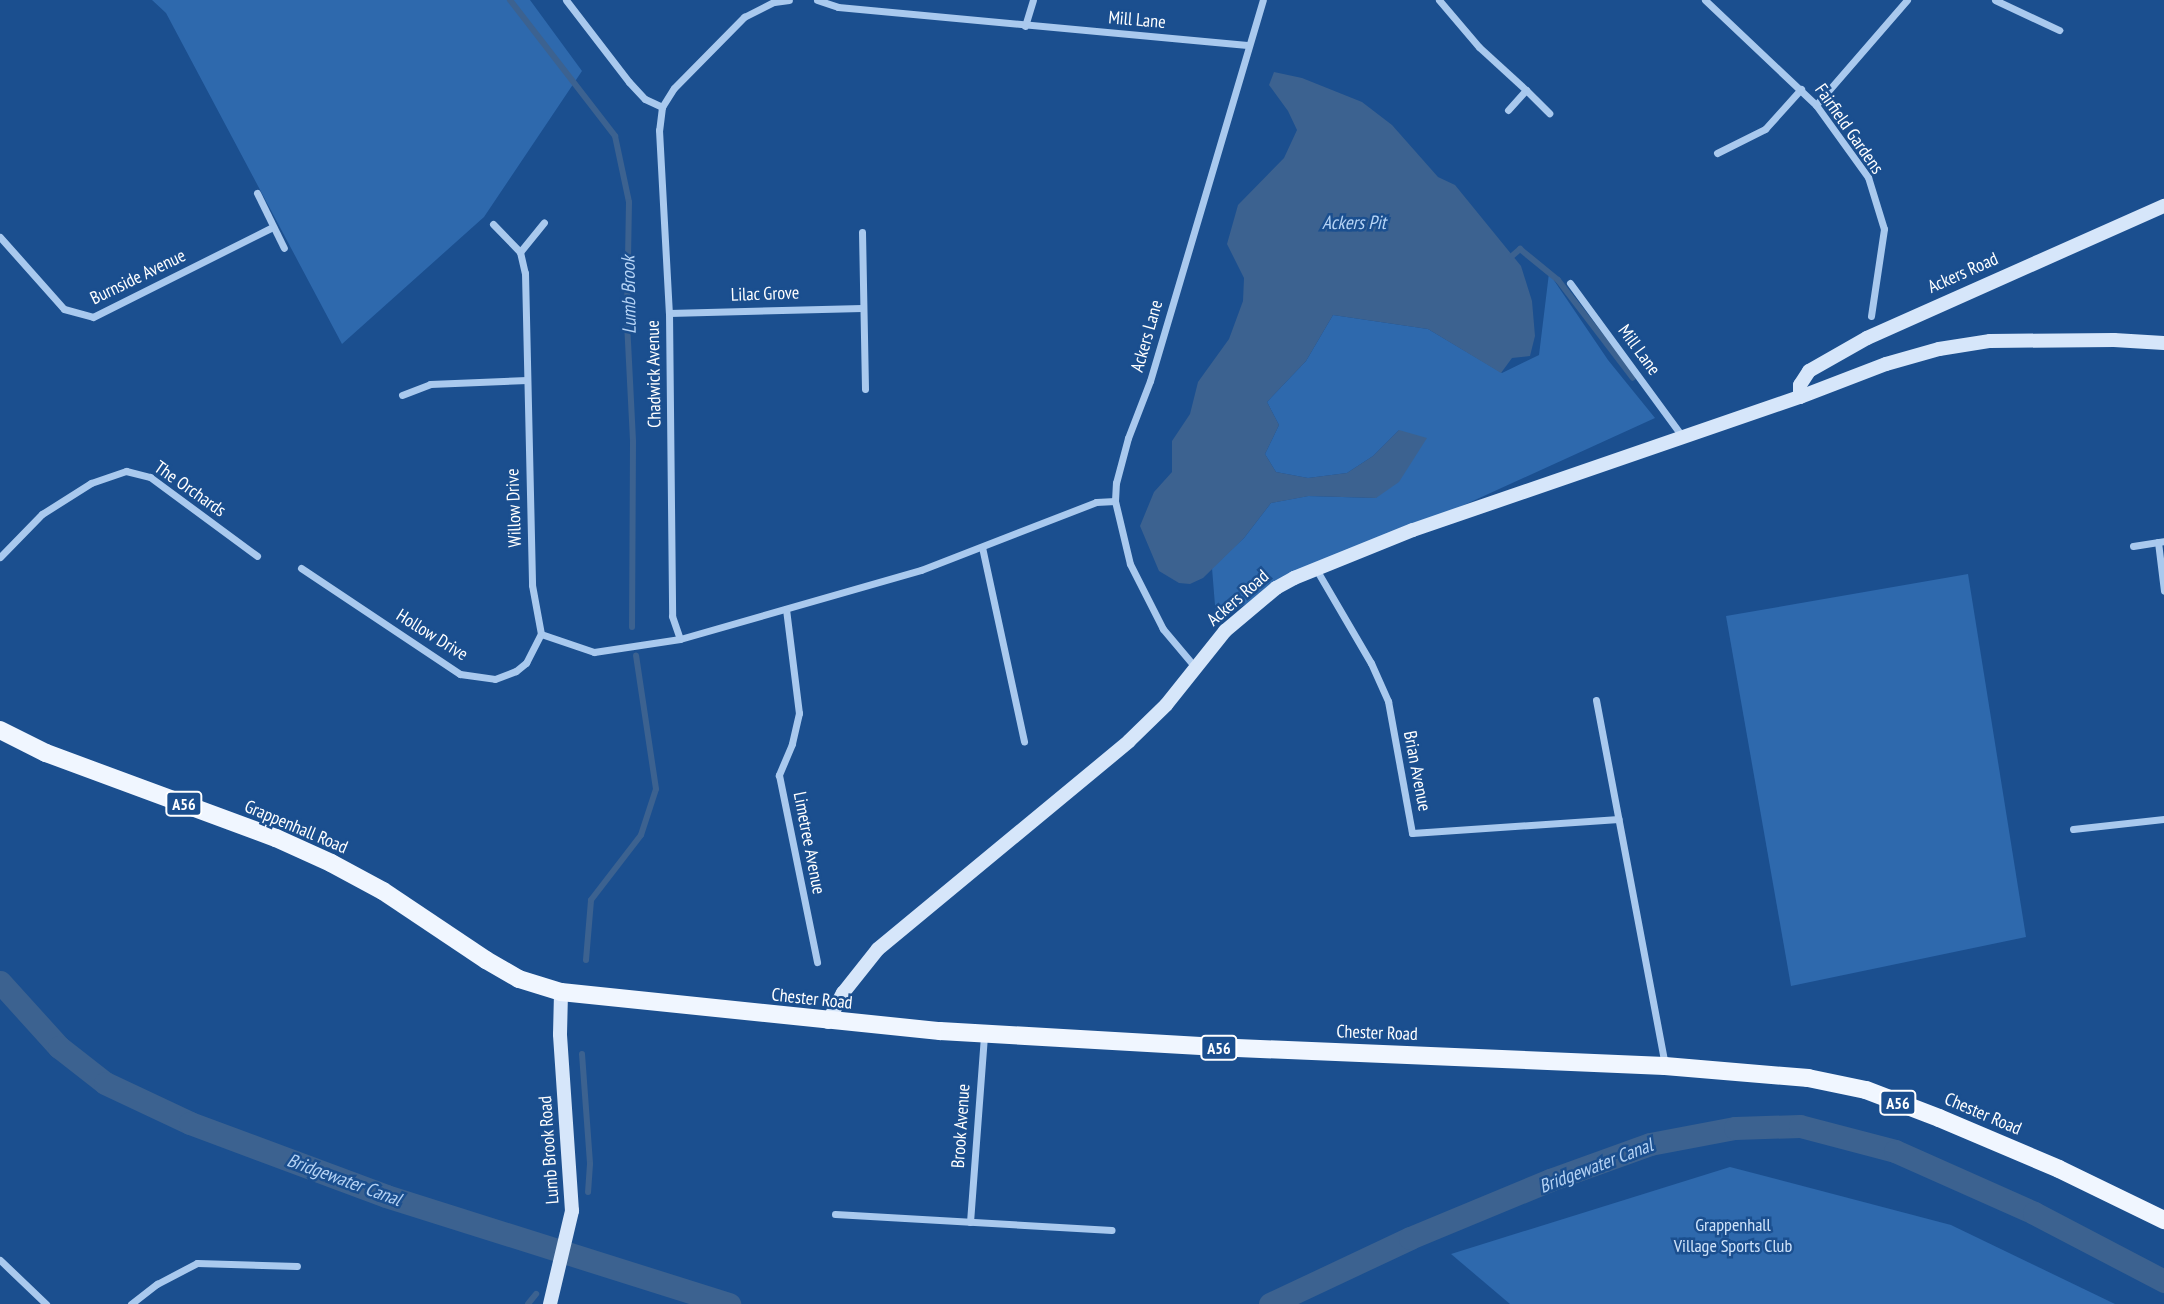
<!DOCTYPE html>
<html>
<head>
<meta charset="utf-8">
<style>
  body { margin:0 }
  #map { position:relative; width:2164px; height:1304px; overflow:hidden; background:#1b4f8f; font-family:"PT Sans Narrow",sans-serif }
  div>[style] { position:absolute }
  .green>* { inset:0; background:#2e69ad }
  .water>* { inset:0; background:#3c6290 }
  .stream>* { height:6px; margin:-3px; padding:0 3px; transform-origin:3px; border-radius:3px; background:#3c6290 }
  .canal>* { height:23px; margin:-11.5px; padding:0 11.5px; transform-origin:11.5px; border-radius:11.5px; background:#3c6290 }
  .street>* { height:7px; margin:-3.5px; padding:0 3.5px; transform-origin:3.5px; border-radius:3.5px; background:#a9c9ee }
  .secondary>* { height:14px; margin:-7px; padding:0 7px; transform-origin:7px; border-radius:7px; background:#d6e6fa }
  .primary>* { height:18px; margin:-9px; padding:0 9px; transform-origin:9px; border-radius:9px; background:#f0f6ff }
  span { translate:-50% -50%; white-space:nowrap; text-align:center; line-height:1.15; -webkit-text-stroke:5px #1b4f8f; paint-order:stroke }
  .shield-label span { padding:2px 5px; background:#1b4f8f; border:2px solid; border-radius:5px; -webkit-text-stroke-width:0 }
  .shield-label { font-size:16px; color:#fff; font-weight:700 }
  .street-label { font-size:18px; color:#fff }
  .park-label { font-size:18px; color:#cfe3fa }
  .water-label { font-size:19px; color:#b5d3f5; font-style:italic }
</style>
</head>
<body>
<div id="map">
  <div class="green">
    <i style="clip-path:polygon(152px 0,530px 0,582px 71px,484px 217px,342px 344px,166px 13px)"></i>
    <i style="clip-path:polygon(1549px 273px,1608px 360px,1655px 418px,1216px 618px,1212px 568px,1244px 538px,1271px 503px,1308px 496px,1376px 498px,1399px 430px,1373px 456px,1347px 473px,1308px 478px,1276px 472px,1265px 454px,1279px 425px,1267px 402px,1306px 361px,1333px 315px,1428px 329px,1502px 373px,1539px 355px)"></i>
    <i style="clip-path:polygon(1968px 574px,2026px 937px,1791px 986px,1726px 616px)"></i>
    <i style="clip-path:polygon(1730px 1167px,1951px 1225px,2115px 1304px,1510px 1304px,1451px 1254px)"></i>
  </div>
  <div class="water">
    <i style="clip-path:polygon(1274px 72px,1302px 78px,1362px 102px,1392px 125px,1438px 177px,1455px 185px,1521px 266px,1532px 301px,1535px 336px,1530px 356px,1512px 358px,1501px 373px,1428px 329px,1333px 315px,1306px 361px,1267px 402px,1279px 425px,1265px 454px,1276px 472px,1308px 478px,1347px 473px,1373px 456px,1399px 430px,1427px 438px,1399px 482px,1376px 498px,1309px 496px,1271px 503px,1244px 538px,1203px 578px,1190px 584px,1179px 583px,1159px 571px,1140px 526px,1154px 492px,1172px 472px,1172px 441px,1190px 414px,1198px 382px,1229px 339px,1243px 301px,1244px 278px,1227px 244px,1238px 205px,1284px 158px,1297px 130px,1288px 111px,1269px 85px)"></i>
  </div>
  <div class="stream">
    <i style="left:510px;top:0;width:172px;rotate:52.3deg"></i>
    <i style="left:615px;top:136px;width:67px;rotate:78deg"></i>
    <i style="left:629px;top:202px;width:120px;rotate:91deg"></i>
    <i style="left:627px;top:322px;width:120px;rotate:87.1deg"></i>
    <i style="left:633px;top:442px;width:185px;rotate:90.3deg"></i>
    <i style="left:1512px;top:256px;width:11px;rotate:-41deg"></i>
    <i style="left:1520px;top:249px;width:49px;rotate:39.2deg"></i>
    <i style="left:1558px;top:280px;width:123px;rotate:52.6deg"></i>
    <i style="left:586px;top:960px;width:60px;rotate:-85.2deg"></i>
    <i style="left:591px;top:900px;width:82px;rotate:-52.4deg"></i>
    <i style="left:641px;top:835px;width:48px;rotate:-71.9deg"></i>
    <i style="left:656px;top:789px;width:135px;rotate:-98.5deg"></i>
    <i style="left:582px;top:1054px;width:110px;rotate:85.8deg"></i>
    <i style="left:590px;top:1164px;width:28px;rotate:94deg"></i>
    <i style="left:528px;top:1304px;width:13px;rotate:-51deg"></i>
  </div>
  <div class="canal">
    <i style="left:0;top:982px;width:88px;rotate:47.8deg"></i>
    <i style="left:59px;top:1047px;width:58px;rotate:38deg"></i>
    <i style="left:105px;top:1083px;width:94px;rotate:25.2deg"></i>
    <i style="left:190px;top:1123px;width:209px;rotate:20.4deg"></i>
    <i style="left:386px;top:1196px;width:360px;rotate:17.5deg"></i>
    <i style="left:1270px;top:1304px;width:155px;rotate:-25.2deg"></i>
    <i style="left:1410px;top:1238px;width:152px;rotate:-22.5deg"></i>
    <i style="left:1550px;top:1180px;width:106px;rotate:-19.8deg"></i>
    <i style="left:1650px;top:1144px;width:86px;rotate:-10.7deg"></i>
    <i style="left:1735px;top:1128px;width:65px;rotate:-1.8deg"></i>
    <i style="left:1800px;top:1126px;width:98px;rotate:14.7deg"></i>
    <i style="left:1895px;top:1151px;width:152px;rotate:24deg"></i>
    <i style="left:2034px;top:1213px;width:147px;rotate:27.6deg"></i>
  </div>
  <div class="street">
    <i style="left:566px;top:0;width:103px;rotate:52.5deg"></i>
    <i style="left:629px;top:82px;width:23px;rotate:47deg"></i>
    <i style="left:645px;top:99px;width:19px;rotate:25deg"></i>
    <i style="left:662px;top:107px;width:22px;rotate:-58deg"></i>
    <i style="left:674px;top:88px;width:100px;rotate:-45.4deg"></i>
    <i style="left:744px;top:17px;width:34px;rotate:-27deg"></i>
    <i style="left:774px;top:2px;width:15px;rotate:-8deg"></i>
    <i style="left:817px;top:0;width:22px;rotate:18deg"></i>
    <i style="left:838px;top:7px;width:411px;rotate:5.3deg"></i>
    <i style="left:1439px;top:0;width:62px;rotate:49.6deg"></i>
    <i style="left:1479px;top:47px;width:64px;rotate:42.5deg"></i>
    <i style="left:1705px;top:0;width:153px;rotate:43.4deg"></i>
    <i style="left:1816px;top:105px;width:89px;rotate:54.2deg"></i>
    <i style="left:1868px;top:177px;width:54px;rotate:72.9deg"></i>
    <i style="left:1884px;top:229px;width:88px;rotate:98.5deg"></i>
    <i style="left:1995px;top:0;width:71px;rotate:25.1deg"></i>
    <i style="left:1025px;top:26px;width:27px;rotate:-73deg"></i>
    <i style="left:1816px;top:105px;width:139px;rotate:-49.1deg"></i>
    <i style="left:662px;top:107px;width:23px;rotate:97deg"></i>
    <i style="left:659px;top:130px;width:183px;rotate:86.9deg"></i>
    <i style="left:669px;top:313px;width:303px;rotate:89.4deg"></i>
    <i style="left:672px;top:616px;width:24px;rotate:71deg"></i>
    <i style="left:1508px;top:110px;width:27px;rotate:-48deg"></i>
    <i style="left:1526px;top:90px;width:33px;rotate:45deg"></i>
    <i style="left:1717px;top:153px;width:54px;rotate:-26.6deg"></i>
    <i style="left:1765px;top:129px;width:54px;rotate:-48deg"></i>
    <i style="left:257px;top:193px;width:61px;rotate:63.9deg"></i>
    <i style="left:493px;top:224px;width:39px;rotate:46deg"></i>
    <i style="left:520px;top:252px;width:38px;rotate:-51deg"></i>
    <i style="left:862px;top:232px;width:157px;rotate:88.9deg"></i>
    <i style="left:0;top:237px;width:96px;rotate:48.4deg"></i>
    <i style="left:64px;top:309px;width:30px;rotate:15deg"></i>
    <i style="left:93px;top:317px;width:201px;rotate:-26.6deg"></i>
    <i style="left:520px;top:252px;width:22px;rotate:77deg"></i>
    <i style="left:525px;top:273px;width:312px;rotate:88.7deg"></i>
    <i style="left:532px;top:585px;width:50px;rotate:79.6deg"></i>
    <i style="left:1570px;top:283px;width:190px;rotate:53.8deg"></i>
    <i style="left:669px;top:313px;width:193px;rotate:-1.5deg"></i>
    <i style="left:402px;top:395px;width:30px;rotate:-21deg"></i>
    <i style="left:430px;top:384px;width:97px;rotate:-2.4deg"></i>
    <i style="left:2158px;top:542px;width:49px;rotate:83deg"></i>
    <i style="left:2133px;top:546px;width:31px;rotate:-9deg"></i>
    <i style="left:982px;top:547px;width:199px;rotate:77.8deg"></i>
    <i style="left:0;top:557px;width:60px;rotate:-45.7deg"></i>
    <i style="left:42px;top:514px;width:58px;rotate:-32.3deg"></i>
    <i style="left:91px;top:483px;width:37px;rotate:-19deg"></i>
    <i style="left:126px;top:471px;width:25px;rotate:14deg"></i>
    <i style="left:150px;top:477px;width:133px;rotate:36.4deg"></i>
    <i style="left:301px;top:568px;width:191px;rotate:33.7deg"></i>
    <i style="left:460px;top:674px;width:35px;rotate:8deg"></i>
    <i style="left:495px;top:679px;width:22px;rotate:-21deg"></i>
    <i style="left:516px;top:671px;width:13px;rotate:-39deg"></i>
    <i style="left:526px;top:663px;width:33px;rotate:-63deg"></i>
    <i style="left:1316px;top:569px;width:109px;rotate:59.7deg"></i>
    <i style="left:1371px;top:663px;width:42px;rotate:65.9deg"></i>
    <i style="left:1388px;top:701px;width:134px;rotate:79.7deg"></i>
    <i style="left:1412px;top:833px;width:207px;rotate:-3.9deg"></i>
    <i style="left:786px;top:609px;width:105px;rotate:82.9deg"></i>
    <i style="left:799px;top:713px;width:32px;rotate:103deg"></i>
    <i style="left:792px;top:744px;width:34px;rotate:113deg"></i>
    <i style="left:779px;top:775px;width:191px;rotate:78.5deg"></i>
    <i style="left:541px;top:634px;width:56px;rotate:18.8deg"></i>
    <i style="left:594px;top:652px;width:87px;rotate:-8.6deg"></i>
    <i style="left:680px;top:639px;width:251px;rotate:-16deg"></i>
    <i style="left:921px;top:570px;width:188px;rotate:-21.2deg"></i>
    <i style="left:1096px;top:502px;width:19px;rotate:-3deg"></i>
    <i style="left:1195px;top:667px;width:50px;rotate:-130.1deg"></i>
    <i style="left:1163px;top:629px;width:73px;rotate:-116.9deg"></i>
    <i style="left:1130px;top:564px;width:65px;rotate:-103.4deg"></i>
    <i style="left:1115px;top:501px;width:18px;rotate:-87deg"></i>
    <i style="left:1116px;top:483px;width:47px;rotate:-75.1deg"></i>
    <i style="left:1128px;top:438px;width:61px;rotate:-68.9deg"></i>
    <i style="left:1150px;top:381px;width:397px;rotate:-73.5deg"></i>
    <i style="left:1596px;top:700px;width:372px;rotate:79.3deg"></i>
    <i style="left:2073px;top:829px;width:92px;rotate:-6.3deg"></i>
    <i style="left:835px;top:1214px;width:277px;rotate:3.3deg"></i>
    <i style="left:970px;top:1222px;width:189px;rotate:-85.7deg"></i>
    <i style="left:0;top:1260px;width:64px;rotate:43.7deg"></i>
    <i style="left:131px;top:1304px;width:33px;rotate:-38deg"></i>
    <i style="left:157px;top:1284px;width:45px;rotate:-27.7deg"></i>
    <i style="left:197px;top:1263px;width:100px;rotate:1.7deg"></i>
  </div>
  <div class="secondary">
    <i style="left:1800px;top:397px;width:12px;rotate:-90deg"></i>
    <i style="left:1800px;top:385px;width:17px;rotate:-57deg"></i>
    <i style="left:1809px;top:371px;width:67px;rotate:-29.6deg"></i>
    <i style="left:1867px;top:338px;width:325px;rotate:-24deg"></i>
    <i style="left:828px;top:1022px;width:33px;rotate:-63deg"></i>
    <i style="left:843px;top:993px;width:56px;rotate:-51.5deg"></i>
    <i style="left:878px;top:949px;width:326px;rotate:-39.6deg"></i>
    <i style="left:1129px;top:741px;width:52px;rotate:-44.2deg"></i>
    <i style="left:1166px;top:705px;width:95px;rotate:-51.4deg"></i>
    <i style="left:1225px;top:631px;width:67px;rotate:-40.1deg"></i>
    <i style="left:1276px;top:588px;width:21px;rotate:-29deg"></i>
    <i style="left:1294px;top:578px;width:128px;rotate:-22deg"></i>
    <i style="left:1413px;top:530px;width:409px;rotate:-19deg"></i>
    <i style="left:1800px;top:397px;width:92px;rotate:-21deg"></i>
    <i style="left:1886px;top:364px;width:55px;rotate:-15.8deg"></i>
    <i style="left:1939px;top:349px;width:52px;rotate:-8.9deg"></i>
    <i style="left:1990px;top:341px;width:124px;rotate:-0.5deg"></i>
    <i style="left:2114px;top:340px;width:50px;rotate:3.4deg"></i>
    <i style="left:550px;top:1304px;width:96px;rotate:-76.7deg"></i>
    <i style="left:572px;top:1211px;width:177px;rotate:-93.9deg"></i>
    <i style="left:560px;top:1034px;width:42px;rotate:-88.6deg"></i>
  </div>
  <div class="primary">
    <i style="left:0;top:730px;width:51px;rotate:26.6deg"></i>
    <i style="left:46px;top:753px;width:245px;rotate:20.3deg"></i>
    <i style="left:276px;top:838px;width:60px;rotate:24.4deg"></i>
    <i style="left:331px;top:863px;width:59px;rotate:28.3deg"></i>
    <i style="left:383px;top:891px;width:124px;rotate:33.8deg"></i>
    <i style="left:486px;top:960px;width:38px;rotate:30deg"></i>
    <i style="left:519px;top:979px;width:44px;rotate:17.2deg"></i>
    <i style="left:561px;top:992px;width:381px;rotate:5.9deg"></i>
    <i style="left:940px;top:1031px;width:274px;rotate:3.3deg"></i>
    <i style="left:1214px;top:1047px;width:451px;rotate:2.4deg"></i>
    <i style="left:1665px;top:1066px;width:144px;rotate:4.8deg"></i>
    <i style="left:1808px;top:1078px;width:59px;rotate:11.7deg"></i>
    <i style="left:1866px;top:1090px;width:78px;rotate:21deg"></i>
    <i style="left:1939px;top:1118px;width:130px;rotate:23deg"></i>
    <i style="left:2059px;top:1169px;width:117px;rotate:25.9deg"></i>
  </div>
  <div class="shield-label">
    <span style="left:184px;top:804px">A56</span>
    <span style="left:1219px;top:1048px">A56</span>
    <span style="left:1898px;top:1103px">A56</span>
  </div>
  <div class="street-label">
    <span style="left:1137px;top:20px;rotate:5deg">Mill Lane</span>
    <span style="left:1849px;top:129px;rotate:55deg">Fairfield Gardens</span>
    <span style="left:1963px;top:273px;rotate:-24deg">Ackers Road</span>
    <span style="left:138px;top:277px;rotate:-26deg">Burnside Avenue</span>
    <span style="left:765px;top:294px;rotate:-2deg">Lilac Grove</span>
    <span style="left:1147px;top:336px;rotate:-74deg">Ackers Lane</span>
    <span style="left:1639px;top:350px;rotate:54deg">Mill Lane</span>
    <span style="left:654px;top:374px;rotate:-91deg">Chadwick Avenue</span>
    <span style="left:190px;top:489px;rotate:35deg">The Orchards</span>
    <span style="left:514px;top:508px;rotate:-92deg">Willow Drive</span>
    <span style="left:1238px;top:598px;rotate:-41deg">Ackers Road</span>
    <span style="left:432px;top:635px;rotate:32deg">Hollow Drive</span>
    <span style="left:1417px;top:771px;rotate:79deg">Brian Avenue</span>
    <span style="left:296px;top:827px;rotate:23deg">Grappenhall Road</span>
    <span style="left:809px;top:843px;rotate:79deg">Limetree Avenue</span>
    <span style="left:812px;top:999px;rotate:6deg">Chester Road</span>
    <span style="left:1377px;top:1033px;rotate:2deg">Chester Road</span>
    <span style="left:1983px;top:1114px;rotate:23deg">Chester Road</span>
    <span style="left:961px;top:1126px;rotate:-86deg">Brook Avenue</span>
    <span style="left:549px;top:1150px;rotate:-94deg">Lumb Brook Road</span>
  </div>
  <div class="park-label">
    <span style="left:1733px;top:1236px">Grappenhall<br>Village Sports Club</span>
  </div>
  <div class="water-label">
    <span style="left:1354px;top:223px">Ackers Pit</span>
    <span style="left:629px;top:295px;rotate:-91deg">Lumb Brook</span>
    <span style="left:1596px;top:1166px;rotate:-21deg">Bridgewater Canal</span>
    <span style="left:344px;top:1180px;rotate:20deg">Bridgewater Canal</span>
  </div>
</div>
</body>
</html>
